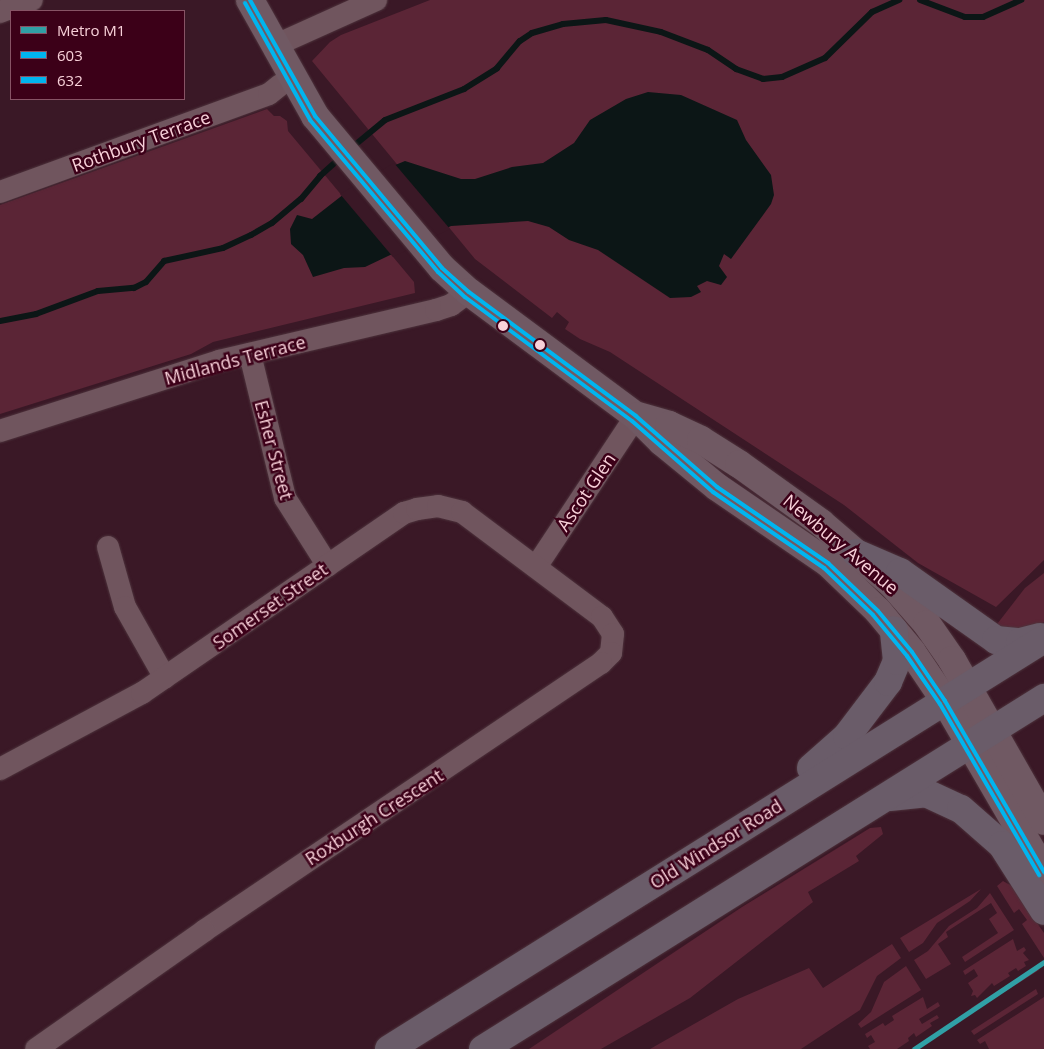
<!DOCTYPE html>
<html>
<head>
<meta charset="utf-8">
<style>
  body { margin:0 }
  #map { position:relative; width:1044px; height:1049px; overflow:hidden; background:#3a1826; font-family:"Open Sans",sans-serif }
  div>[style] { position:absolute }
  .green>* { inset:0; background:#5b2536 }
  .water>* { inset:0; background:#0c1616 }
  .pier>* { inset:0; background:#3a1826 }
  .stream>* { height:6px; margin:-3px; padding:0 3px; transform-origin:3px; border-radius:3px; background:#0c1616 }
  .roads { filter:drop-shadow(0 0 1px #4d333c) drop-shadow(0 0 1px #4d333c) }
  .street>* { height:22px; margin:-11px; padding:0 11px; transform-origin:11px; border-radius:11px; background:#70555e }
  .secondary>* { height:28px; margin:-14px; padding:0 14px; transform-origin:14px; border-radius:14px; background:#705963 }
  .highway>* { height:28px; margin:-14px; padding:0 14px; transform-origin:14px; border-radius:14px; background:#6a5c69 }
  .bus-1>* { height:4px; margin:-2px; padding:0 2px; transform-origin:2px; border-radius:2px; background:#00b5ef }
  .bus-2>* { height:4px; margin:-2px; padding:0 2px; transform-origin:2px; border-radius:2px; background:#00b5ef }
  .metro-1>* { height:5px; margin:-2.5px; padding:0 2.5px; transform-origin:2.5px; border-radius:2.5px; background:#30a0a6 }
  .dots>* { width:14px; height:14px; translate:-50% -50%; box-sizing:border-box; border:2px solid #3c0018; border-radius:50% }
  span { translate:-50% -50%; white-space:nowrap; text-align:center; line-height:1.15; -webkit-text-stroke:5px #3c0018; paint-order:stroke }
  .street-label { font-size:18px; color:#f8d0d9 }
  .legend { position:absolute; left:10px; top:10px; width:175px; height:90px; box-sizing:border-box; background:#3c0018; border:1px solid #875365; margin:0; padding:6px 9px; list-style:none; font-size:15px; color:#f8d0d9 }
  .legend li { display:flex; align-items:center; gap:10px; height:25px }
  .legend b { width:25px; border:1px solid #875365 }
</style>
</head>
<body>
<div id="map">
  <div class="green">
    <i style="clip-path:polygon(430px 0,1044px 0,1044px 560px,996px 607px,918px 563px,844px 505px,610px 352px,580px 339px,565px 329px,569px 322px,557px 312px,552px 318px,475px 259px,312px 61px,330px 42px,341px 35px)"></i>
    <i style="clip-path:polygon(267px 109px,274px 116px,280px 116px,287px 121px,288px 131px,414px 282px,415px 293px,213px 342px,191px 354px,0 414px,0 205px)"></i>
    <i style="clip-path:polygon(1044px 573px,1044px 622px,1033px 629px,994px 628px,1025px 588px)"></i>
    <i style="clip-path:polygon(881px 827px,883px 834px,856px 856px,859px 861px,808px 892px,813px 902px,690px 998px,601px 1049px,529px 1049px,742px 907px,870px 828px)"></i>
    <i style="clip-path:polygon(1003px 881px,1012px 886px,1044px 933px,1044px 958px,1022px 924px,1027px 920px,1019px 909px,1014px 913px,997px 886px)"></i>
    <i style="clip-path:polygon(981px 889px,970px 901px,937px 923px,923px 943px,909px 952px,900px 938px)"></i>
    <i style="clip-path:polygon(990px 893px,1014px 930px,965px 962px,962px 957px,998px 933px,989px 919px,997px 913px,991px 903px,946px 932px,948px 937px,938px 944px,951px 964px,926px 979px,914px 960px,928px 951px,949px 926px,977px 908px)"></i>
    <i style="clip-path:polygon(1013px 939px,1017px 951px,1024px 947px,1026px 950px,1023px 953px,1029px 960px,1024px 962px,1026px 966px,1018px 971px,1016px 968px,1008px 973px,1010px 976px,994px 986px,992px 983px,977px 998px,975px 995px,971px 996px,973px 991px,968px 983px,978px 976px,974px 969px,965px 975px,963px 971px)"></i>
    <i style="clip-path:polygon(892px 944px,901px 958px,877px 976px,860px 1010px,801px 1049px,650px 1049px,738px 999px,809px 968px,823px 988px)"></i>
    <i style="clip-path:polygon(906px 966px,921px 990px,861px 1028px,858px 1024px,871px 1012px,884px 982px)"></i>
    <i style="clip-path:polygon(1036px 966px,1039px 970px,973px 1012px,971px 1008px)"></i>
    <i style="clip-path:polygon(1036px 989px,1038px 994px,974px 1035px,971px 1031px)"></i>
    <i style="clip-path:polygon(923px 997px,927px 1009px,938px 1002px,940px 1006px,919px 1019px,922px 1024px,937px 1015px,939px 1018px,930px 1023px,932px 1026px,916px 1037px,914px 1033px,908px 1038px,909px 1041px,897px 1049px,870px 1049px,868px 1046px,875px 1042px,871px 1035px,867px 1038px,865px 1034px,883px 1023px,885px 1026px,894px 1020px,892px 1016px)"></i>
    <i style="clip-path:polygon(1044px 997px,1044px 1049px,989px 1049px,985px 1041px,980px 1044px,977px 1040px)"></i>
  </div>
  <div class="water">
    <i style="clip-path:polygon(648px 92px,681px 95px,737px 120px,746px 140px,771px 175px,774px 195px,771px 204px,731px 259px,724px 254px,719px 266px,727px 277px,721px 285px,707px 281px,697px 286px,701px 292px,691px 297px,670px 298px,598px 250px,569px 240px,549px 227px,528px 221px,451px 226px,365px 267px,344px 268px,313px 277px,303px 255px,291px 244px,290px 229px,297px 215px,312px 219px,344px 194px,388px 168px,405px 161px,461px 179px,475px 179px,512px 167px,543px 163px,574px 143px,590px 120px,626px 99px)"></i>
  </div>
  <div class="pier">
    <i style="clip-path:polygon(394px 163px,450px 229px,393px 257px,340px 194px)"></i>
  </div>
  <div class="stream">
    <i style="left:920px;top:0;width:48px;rotate:20.7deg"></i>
    <i style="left:965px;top:17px;width:18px"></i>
    <i style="left:983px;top:17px;width:42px;rotate:-24.1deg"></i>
    <i style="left:350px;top:149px;width:45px;rotate:-39.6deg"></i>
    <i style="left:385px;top:120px;width:85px;rotate:-21.4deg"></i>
    <i style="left:464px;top:89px;width:39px;rotate:-32deg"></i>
    <i style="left:497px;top:68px;width:35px;rotate:-50deg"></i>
    <i style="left:520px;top:41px;width:14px;rotate:-34deg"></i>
    <i style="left:532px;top:33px;width:32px;rotate:-16deg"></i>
    <i style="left:563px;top:24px;width:43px;rotate:-5.3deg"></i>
    <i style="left:606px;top:20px;width:56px;rotate:12.3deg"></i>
    <i style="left:661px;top:32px;width:50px;rotate:21deg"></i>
    <i style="left:708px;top:50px;width:34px;rotate:34deg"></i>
    <i style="left:736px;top:69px;width:29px;rotate:20deg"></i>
    <i style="left:763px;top:79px;width:19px;rotate:-6deg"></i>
    <i style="left:782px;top:77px;width:47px;rotate:-23.8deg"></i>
    <i style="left:825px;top:58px;width:66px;rotate:-44.4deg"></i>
    <i style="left:872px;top:12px;width:30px;rotate:-24deg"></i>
    <i style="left:0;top:321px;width:37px;rotate:-11deg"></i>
    <i style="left:36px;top:314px;width:66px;rotate:-20.4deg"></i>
    <i style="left:98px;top:291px;width:36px;rotate:-5deg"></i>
    <i style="left:134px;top:288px;width:13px;rotate:-27deg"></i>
    <i style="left:146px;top:282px;width:28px;rotate:-49deg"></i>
    <i style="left:164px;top:261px;width:60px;rotate:-12.4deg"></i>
    <i style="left:223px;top:248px;width:31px;rotate:-25deg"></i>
    <i style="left:251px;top:235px;width:24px;rotate:-30deg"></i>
    <i style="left:272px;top:223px;width:38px;rotate:-40deg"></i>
    <i style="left:301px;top:199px;width:30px;rotate:-50deg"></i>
    <i style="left:320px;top:176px;width:28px;rotate:-42deg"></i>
  </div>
  <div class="roads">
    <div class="street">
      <i style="left:0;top:12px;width:34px;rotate:-21deg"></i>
      <i style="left:274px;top:46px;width:112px;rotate:-24.3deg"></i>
      <i style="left:0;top:192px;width:286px;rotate:-20deg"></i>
      <i style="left:269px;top:94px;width:14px;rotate:-39deg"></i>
      <i style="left:250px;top:354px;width:148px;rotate:76.3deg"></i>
      <i style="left:285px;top:498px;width:80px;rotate:57.7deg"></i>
      <i style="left:0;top:431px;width:230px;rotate:-17.7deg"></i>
      <i style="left:219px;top:361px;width:223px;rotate:-13.2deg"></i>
      <i style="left:436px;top:310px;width:16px;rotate:-18deg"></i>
      <i style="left:451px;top:305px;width:22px;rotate:-36deg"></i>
      <i style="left:108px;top:547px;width:62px;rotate:74.2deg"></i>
      <i style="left:125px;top:607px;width:81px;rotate:60.6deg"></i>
      <i style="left:536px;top:567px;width:181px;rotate:-56.5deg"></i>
      <i style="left:0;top:769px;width:161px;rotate:-28.2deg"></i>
      <i style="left:142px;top:693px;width:318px;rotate:-34.5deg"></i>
      <i style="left:404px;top:513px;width:14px;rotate:-17deg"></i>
      <i style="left:417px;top:509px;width:21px;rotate:-8deg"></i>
      <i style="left:438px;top:506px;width:25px;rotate:14deg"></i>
      <i style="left:462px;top:512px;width:175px;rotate:36.9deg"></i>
      <i style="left:602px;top:617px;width:20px;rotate:57deg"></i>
      <i style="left:613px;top:634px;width:19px;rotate:96deg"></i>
      <i style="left:611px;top:653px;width:14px;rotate:135deg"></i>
      <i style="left:601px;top:663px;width:479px;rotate:146deg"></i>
      <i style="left:204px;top:931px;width:205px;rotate:144.9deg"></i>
    </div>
    <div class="secondary">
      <i style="left:250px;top:0;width:133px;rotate:60.7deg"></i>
      <i style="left:315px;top:116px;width:198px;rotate:50.1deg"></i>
      <i style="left:442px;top:268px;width:36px;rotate:42deg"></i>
      <i style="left:469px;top:292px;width:208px;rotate:36.6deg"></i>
      <i style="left:636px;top:416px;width:37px;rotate:45deg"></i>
      <i style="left:662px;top:442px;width:71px;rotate:39.3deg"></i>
      <i style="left:717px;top:487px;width:135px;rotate:34.4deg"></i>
      <i style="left:828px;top:563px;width:69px;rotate:43.8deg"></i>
      <i style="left:878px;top:611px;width:53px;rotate:50.3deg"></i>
      <i style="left:912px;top:652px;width:59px;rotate:56deg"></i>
      <i style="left:945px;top:701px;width:198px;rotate:59.9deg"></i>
      <i style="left:638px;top:416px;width:32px;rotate:16deg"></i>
      <i style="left:669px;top:425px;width:35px;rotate:25deg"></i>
      <i style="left:701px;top:440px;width:45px;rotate:32.3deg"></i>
      <i style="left:739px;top:464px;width:101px;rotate:35.7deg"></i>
      <i style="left:821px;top:523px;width:94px;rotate:40.7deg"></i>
      <i style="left:892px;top:584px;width:53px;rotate:48.8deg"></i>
      <i style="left:927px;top:624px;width:44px;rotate:55.2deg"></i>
      <i style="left:952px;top:660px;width:185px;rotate:60.3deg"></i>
    </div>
    <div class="highway">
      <i style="left:856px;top:553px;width:48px;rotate:23.4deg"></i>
      <i style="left:900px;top:572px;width:118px;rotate:35.3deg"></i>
      <i style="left:996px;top:640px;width:24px;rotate:5deg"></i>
      <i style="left:1020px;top:642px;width:21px;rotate:-14deg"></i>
      <i style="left:811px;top:768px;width:48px;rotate:-41.6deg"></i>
      <i style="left:847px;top:736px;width:68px;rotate:-52.8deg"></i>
      <i style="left:888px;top:682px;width:23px;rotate:-67deg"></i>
      <i style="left:897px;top:661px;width:31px;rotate:-96deg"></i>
      <i style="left:890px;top:797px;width:36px;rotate:-6deg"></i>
      <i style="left:926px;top:793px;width:38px;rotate:25deg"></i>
      <i style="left:961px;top:809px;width:55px;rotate:41.3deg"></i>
      <i style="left:1002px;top:845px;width:78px;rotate:57.5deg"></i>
      <i style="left:389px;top:1049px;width:773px;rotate:-32.04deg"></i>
      <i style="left:483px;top:1049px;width:662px;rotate:-32.03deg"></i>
    </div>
  </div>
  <div class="bus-1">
    <i style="left:250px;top:0;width:133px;rotate:60.7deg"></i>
    <i style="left:315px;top:116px;width:198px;rotate:50.1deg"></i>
    <i style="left:442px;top:268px;width:36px;rotate:42deg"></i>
    <i style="left:469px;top:292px;width:208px;rotate:36.6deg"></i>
    <i style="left:636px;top:416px;width:108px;rotate:41.2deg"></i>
    <i style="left:717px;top:487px;width:135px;rotate:34.4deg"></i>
    <i style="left:828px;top:563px;width:69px;rotate:43.8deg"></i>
    <i style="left:878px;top:611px;width:53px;rotate:50.3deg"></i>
    <i style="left:912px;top:652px;width:59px;rotate:56deg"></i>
    <i style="left:945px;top:701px;width:198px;rotate:59.9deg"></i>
  </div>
  <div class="bus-2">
    <i style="left:245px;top:3px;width:134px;rotate:60.9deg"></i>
    <i style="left:310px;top:120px;width:199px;rotate:49.9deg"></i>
    <i style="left:438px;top:272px;width:37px;rotate:43deg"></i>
    <i style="left:465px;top:297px;width:208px;rotate:36.6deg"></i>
    <i style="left:632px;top:421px;width:108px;rotate:41.2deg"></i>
    <i style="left:713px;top:492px;width:135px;rotate:34.4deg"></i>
    <i style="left:824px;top:568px;width:68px;rotate:43.8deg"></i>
    <i style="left:873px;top:615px;width:53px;rotate:50.3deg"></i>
    <i style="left:907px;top:656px;width:58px;rotate:55.5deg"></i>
    <i style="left:940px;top:704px;width:198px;rotate:59.9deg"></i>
  </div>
  <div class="metro-1">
    <i style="left:914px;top:1049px;width:156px;rotate:-33.8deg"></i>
  </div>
  <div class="dots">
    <i style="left:503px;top:326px;background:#f8d0d9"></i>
    <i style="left:540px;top:345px;background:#f8d0d9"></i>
  </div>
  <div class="street-label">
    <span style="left:141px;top:141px;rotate:-20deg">Rothbury Terrace</span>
    <span style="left:235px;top:360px;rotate:-15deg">Midlands Terrace</span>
    <span style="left:274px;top:450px;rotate:75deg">Esher Street</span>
    <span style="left:586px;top:492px;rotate:-56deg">Ascot Glen</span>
    <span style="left:841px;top:544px;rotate:40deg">Newbury Avenue</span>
    <span style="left:270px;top:606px;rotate:-35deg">Somerset Street</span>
    <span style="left:374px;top:817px;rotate:-33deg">Roxburgh Crescent</span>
    <span style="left:716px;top:844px;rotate:-32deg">Old Windsor Road</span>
  </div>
  <ul class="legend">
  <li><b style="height:6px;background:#30a0a6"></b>Metro M1</li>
  <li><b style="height:6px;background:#00b5ef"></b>603</li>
  <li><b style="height:6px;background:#00b5ef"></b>632</li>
  </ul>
</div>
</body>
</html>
